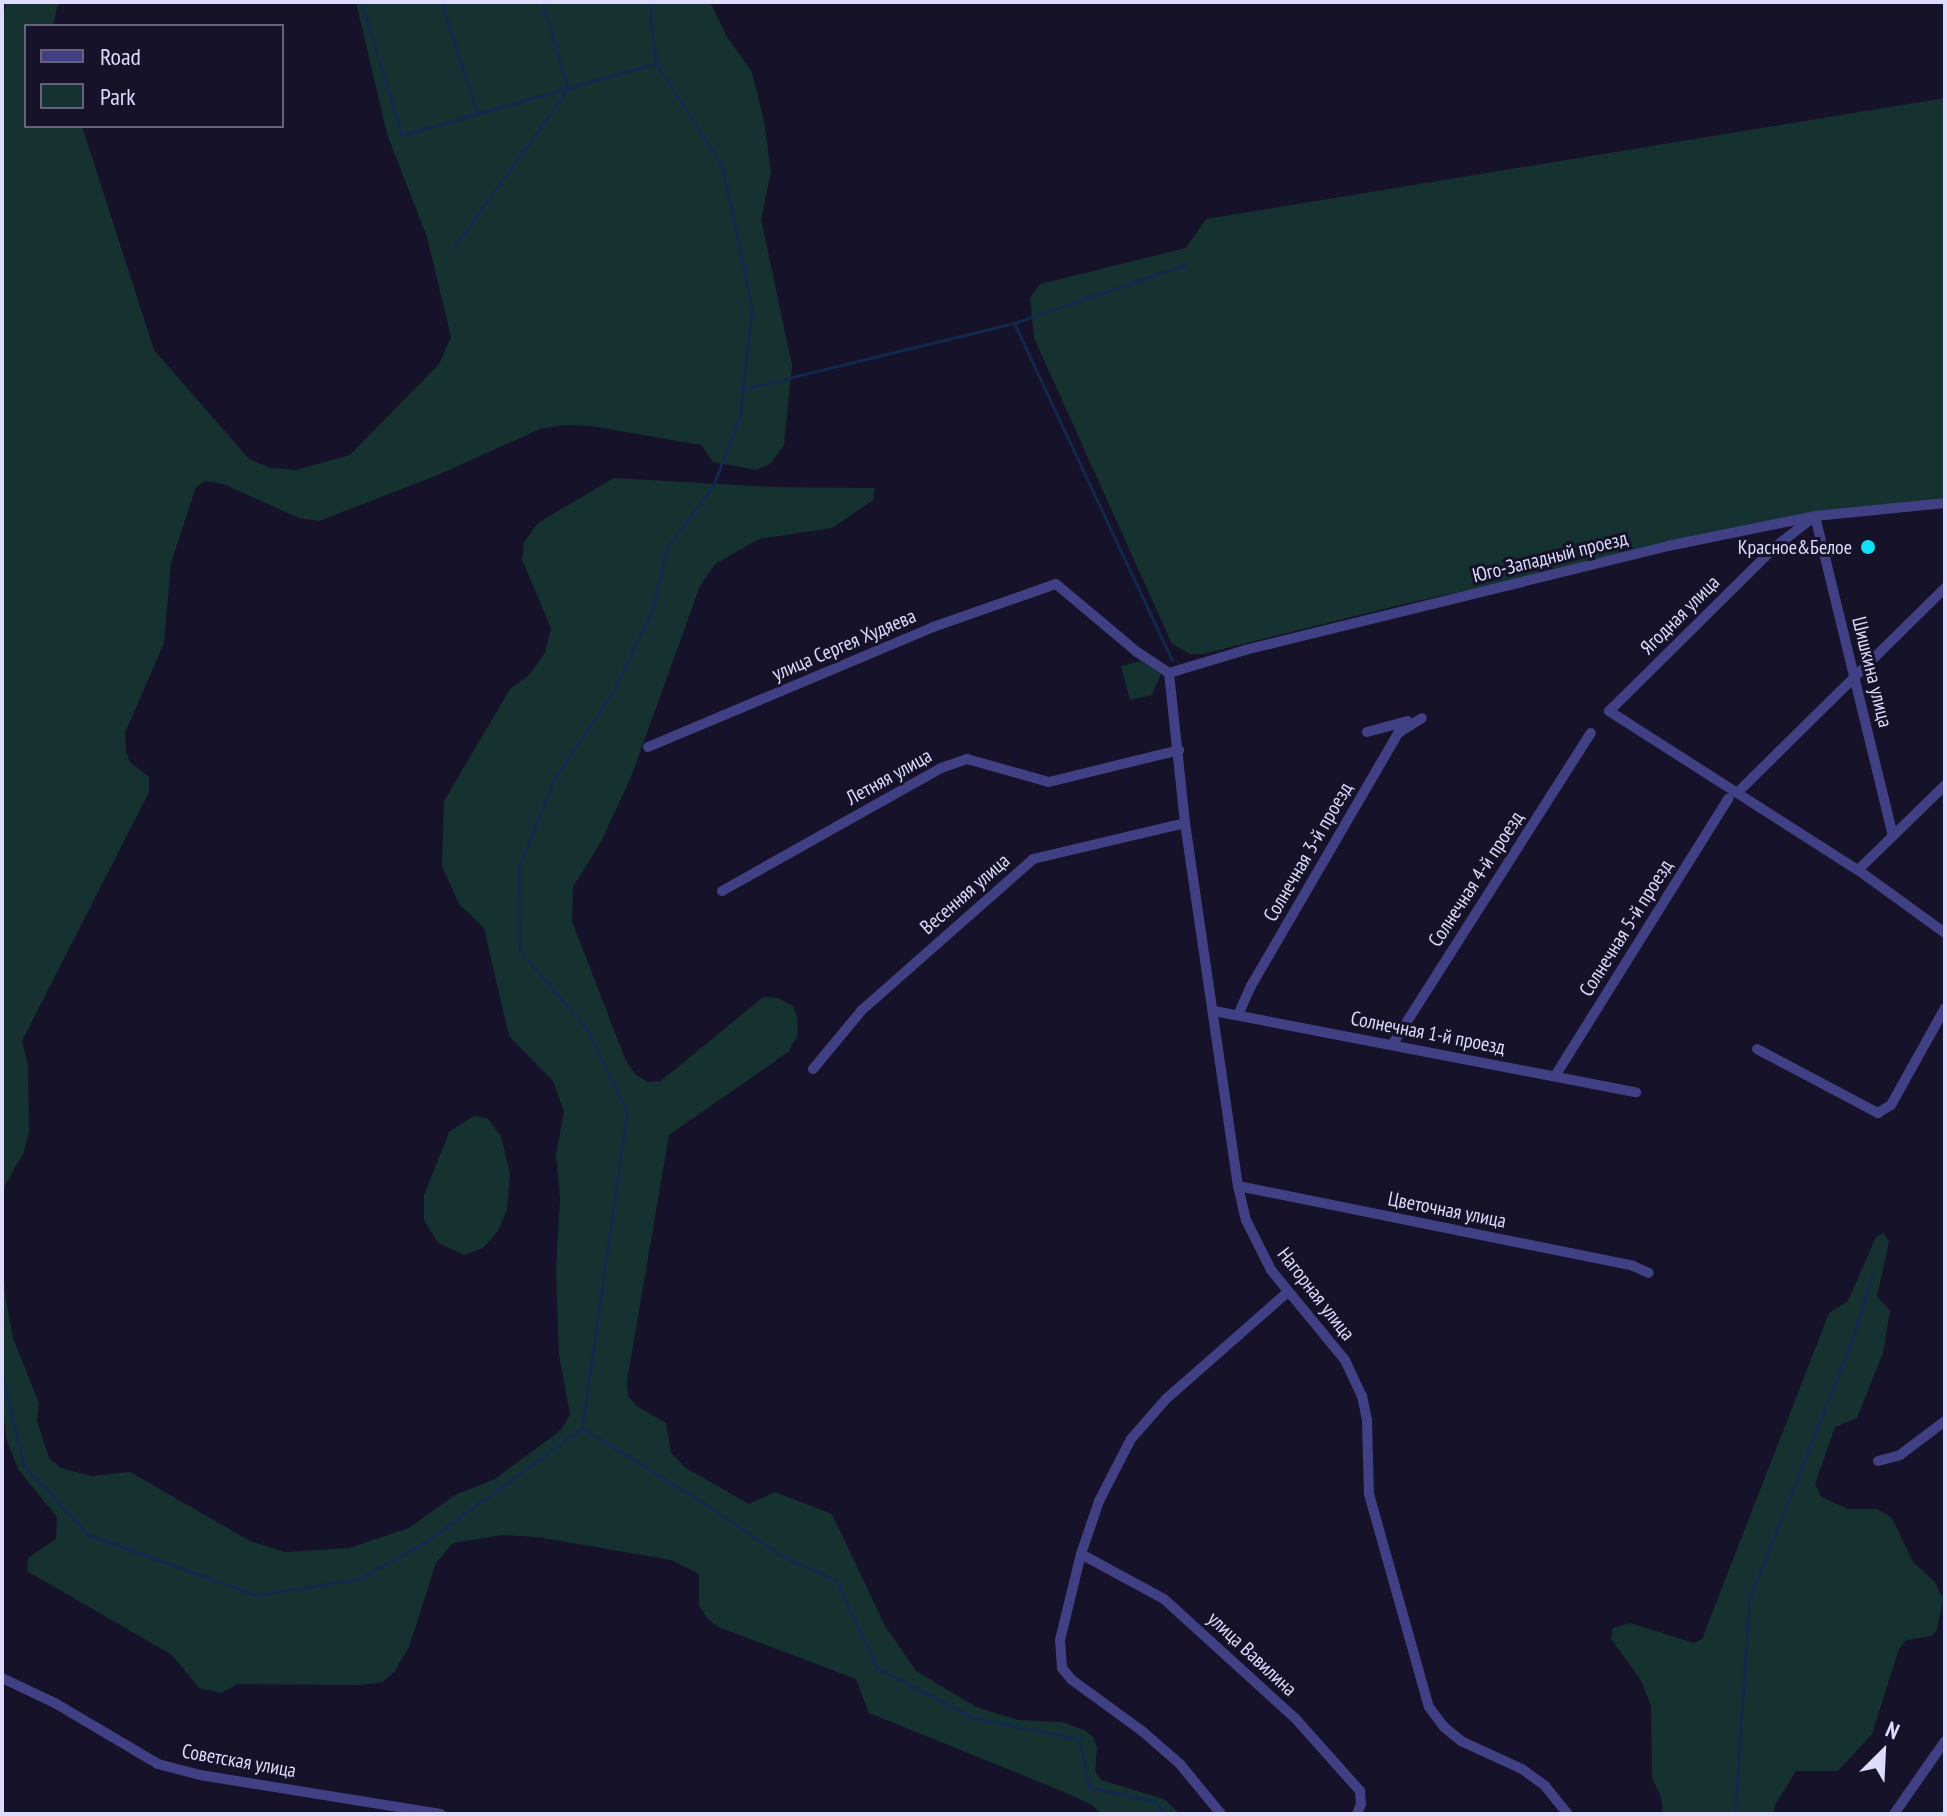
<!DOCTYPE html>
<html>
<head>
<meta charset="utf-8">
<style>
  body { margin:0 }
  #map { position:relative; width:1947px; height:1816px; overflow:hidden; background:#151229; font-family:"PT Sans Narrow",sans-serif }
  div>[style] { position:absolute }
  .green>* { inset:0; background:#153231 }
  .stream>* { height:3px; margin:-1.5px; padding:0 1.5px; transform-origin:1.5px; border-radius:1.5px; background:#12294d }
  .minor>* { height:10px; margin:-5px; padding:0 5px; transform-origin:5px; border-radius:5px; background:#414085 }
  .dots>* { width:22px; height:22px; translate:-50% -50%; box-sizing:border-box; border:4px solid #151229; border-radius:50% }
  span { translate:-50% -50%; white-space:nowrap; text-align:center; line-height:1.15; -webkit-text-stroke:6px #151229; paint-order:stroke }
  .poi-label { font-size:20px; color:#dfdbfd }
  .right { translate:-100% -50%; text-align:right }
  .street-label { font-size:20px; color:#dfdbfd }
  .frame { position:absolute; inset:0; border:4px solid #dfdbfd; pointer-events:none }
  .legend { position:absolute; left:24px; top:24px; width:260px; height:104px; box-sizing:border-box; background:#151229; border:2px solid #66627e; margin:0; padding:10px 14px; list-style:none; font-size:24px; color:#dfdbfd }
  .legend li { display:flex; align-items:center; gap:16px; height:40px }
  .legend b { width:40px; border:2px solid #66627e }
  .north { position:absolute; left:1843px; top:1712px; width:80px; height:80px; -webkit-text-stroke:6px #151229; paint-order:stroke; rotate:24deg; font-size:22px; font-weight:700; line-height:32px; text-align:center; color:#dfdbfd }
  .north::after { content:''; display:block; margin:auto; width:28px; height:36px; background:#dfdbfd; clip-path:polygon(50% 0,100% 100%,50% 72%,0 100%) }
</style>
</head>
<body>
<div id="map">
  <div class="green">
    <i style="clip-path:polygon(6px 2px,61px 2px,57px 7px,53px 26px,26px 26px,26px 126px,82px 126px,154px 350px,249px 459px,271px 468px,296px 470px,350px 455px,439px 364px,451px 337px,427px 237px,387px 134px,356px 2px,710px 2px,727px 37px,752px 72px,764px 121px,771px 172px,761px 219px,792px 365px,784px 445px,770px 464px,756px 470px,713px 462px,701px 445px,591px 426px,564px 425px,540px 429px,438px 475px,319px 521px,299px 518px,223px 484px,205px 481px,196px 487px,171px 563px,164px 643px,125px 733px,126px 751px,130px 762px,149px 777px,149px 792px,22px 1041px,28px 1065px,29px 1132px,24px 1152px,4px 1187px,2px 1201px,2px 20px)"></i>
    <i style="clip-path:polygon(1945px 98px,1945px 498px,1814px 514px,1408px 603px,1203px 654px,1190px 654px,1172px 644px,1034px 338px,1030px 298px,1040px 284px,1186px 248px,1206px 219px)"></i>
    <i style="clip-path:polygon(614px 478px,775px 487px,875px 488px,873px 500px,832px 528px,759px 539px,715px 564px,700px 586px,631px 777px,602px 840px,573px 887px,572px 921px,626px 1061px,635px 1074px,647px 1082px,661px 1081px,763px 997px,778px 998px,793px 1006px,797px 1017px,798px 1035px,788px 1052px,669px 1135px,627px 1381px,628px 1396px,638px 1407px,666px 1423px,671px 1453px,686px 1468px,749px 1504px,775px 1492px,832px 1514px,884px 1624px,916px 1671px,976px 1707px,1018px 1720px,1062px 1722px,1084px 1730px,1093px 1737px,1097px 1748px,1095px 1771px,1101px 1780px,1164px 1799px,1180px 1814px,1101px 1814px,1092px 1805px,1064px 1792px,869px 1713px,856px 1679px,718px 1627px,708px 1619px,699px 1606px,699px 1574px,671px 1560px,537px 1537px,502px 1535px,453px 1543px,436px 1563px,409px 1647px,394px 1672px,383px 1682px,361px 1685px,238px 1684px,221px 1693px,199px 1688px,172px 1655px,27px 1571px,28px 1558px,56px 1539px,57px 1517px,18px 1469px,6px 1438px,2px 1396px,2px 1241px,5px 1294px,13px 1338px,39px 1403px,37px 1421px,49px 1458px,61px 1468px,92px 1476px,130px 1472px,250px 1541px,285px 1552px,349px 1548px,409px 1528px,455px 1495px,495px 1479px,561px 1430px,570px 1414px,559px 1355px,556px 1270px,560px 1198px,556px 1154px,564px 1112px,553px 1081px,509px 1036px,484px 928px,459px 904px,442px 866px,444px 801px,510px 689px,529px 675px,545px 653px,551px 628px,522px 560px,524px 542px,538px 523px)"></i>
    <i style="clip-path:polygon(1141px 661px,1161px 674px,1152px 695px,1130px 700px,1121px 666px)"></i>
    <i style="clip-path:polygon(474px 1116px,487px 1118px,501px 1136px,510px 1174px,507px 1210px,498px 1231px,483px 1248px,464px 1255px,438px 1243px,424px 1220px,424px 1195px,449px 1132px)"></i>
    <i style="clip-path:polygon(1884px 1233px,1889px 1242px,1877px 1296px,1890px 1311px,1883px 1353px,1857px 1418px,1835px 1427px,1815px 1484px,1821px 1497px,1848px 1509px,1877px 1509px,1892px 1518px,1913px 1562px,1934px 1581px,1943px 1598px,1937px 1630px,1931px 1636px,1906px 1640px,1899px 1649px,1872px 1734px,1838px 1771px,1796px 1771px,1775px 1805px,1773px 1814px,1663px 1814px,1661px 1797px,1652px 1777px,1651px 1705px,1640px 1679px,1611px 1639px,1613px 1628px,1630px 1623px,1694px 1643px,1702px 1639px,1829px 1313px,1848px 1301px,1876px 1237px)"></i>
  </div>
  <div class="stream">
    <i style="left:361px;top:2px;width:139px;rotate:72.9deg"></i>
    <i style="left:402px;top:135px;width:264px;rotate:-15.8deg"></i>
    <i style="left:441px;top:2px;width:117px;rotate:72deg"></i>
    <i style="left:649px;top:2px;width:61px;rotate:83.5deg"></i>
    <i style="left:656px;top:63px;width:122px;rotate:57.3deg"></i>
    <i style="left:722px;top:166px;width:145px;rotate:78.1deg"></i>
    <i style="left:752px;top:308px;width:108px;rotate:96.4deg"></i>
    <i style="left:740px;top:415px;width:76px;rotate:110.8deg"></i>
    <i style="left:713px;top:486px;width:76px;rotate:127deg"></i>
    <i style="left:667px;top:547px;width:66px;rotate:103.2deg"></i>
    <i style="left:652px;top:611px;width:89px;rotate:116deg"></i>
    <i style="left:613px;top:691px;width:106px;rotate:123.8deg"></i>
    <i style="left:554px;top:779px;width:95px;rotate:111.7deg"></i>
    <i style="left:519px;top:867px;width:84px;rotate:89.3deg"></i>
    <i style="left:520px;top:951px;width:103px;rotate:49.3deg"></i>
    <i style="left:587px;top:1029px;width:91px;rotate:64deg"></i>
    <i style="left:627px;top:1111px;width:320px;rotate:98.1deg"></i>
    <i style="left:582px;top:1428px;width:130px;rotate:31.5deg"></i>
    <i style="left:693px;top:1496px;width:107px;rotate:34deg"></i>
    <i style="left:782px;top:1556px;width:59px;rotate:24deg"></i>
    <i style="left:836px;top:1580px;width:97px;rotate:65deg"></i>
    <i style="left:877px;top:1668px;width:108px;rotate:27.5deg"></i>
    <i style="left:973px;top:1718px;width:108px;rotate:11.2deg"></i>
    <i style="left:1079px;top:1739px;width:49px;rotate:78.2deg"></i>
    <i style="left:1089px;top:1787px;width:67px;rotate:12deg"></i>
    <i style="left:1155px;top:1801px;width:17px;rotate:50deg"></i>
    <i style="left:455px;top:246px;width:193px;rotate:-54.3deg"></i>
    <i style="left:568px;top:89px;width:91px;rotate:-106.6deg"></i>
    <i style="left:1014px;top:323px;width:372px;rotate:64.9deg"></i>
    <i style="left:743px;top:389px;width:279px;rotate:-13.7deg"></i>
    <i style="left:1014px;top:323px;width:183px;rotate:-18.8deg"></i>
    <i style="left:2px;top:1375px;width:94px;rotate:76.4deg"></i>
    <i style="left:24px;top:1466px;width:95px;rotate:46.7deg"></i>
    <i style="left:89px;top:1535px;width:177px;rotate:19.8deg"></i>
    <i style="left:256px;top:1595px;width:104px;rotate:-8.8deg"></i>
    <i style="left:359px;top:1579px;width:79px;rotate:-29.5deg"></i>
    <i style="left:428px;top:1540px;width:190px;rotate:-36deg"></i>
    <i style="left:1735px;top:1814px;width:215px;rotate:-86.3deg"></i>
    <i style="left:1749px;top:1599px;width:276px;rotate:-68.3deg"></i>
    <i style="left:1851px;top:1343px;width:71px;rotate:-72.8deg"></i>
  </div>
  <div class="minor">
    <i style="left:1169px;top:673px;width:151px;rotate:83.9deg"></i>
    <i style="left:1185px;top:823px;width:367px;rotate:81.7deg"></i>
    <i style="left:1238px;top:1186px;width:35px;rotate:77deg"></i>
    <i style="left:1246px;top:1220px;width:56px;rotate:63.4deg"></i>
    <i style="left:1271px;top:1270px;width:117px;rotate:50.6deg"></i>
    <i style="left:1345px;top:1360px;width:40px;rotate:65deg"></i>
    <i style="left:1362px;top:1396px;width:25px;rotate:78deg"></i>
    <i style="left:1367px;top:1420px;width:74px;rotate:88.5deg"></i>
    <i style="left:1369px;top:1494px;width:221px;rotate:74.3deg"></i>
    <i style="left:1429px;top:1707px;width:25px;rotate:53deg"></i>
    <i style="left:1444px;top:1727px;width:22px;rotate:39deg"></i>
    <i style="left:1461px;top:1741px;width:67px;rotate:24.7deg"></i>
    <i style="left:1522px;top:1769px;width:29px;rotate:36deg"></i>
    <i style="left:1545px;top:1786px;width:36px;rotate:51deg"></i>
    <i style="left:1169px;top:673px;width:79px;rotate:-16.8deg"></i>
    <i style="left:1245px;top:650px;width:436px;rotate:-13.8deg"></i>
    <i style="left:1668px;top:546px;width:150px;rotate:-11.5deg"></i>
    <i style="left:1815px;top:516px;width:131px;rotate:-5.7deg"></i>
    <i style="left:1367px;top:732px;width:42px;rotate:-15deg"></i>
    <i style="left:648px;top:747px;width:309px;rotate:-22.8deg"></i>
    <i style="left:933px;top:627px;width:130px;rotate:-19.3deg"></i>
    <i style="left:1056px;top:584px;width:106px;rotate:40deg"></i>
    <i style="left:1137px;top:652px;width:38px;rotate:33deg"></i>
    <i style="left:1737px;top:793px;width:292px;rotate:-44.6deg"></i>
    <i style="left:1893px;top:836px;width:329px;rotate:-103.7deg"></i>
    <i style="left:1815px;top:516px;width:51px;rotate:142.2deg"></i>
    <i style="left:1775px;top:547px;width:233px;rotate:135.3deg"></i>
    <i style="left:1609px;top:711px;width:295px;rotate:32.6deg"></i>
    <i style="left:1858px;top:870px;width:107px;rotate:35.9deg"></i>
    <i style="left:1858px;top:870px;width:122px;rotate:-44.3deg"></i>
    <i style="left:722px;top:891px;width:251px;rotate:-29.3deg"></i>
    <i style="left:941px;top:768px;width:28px;rotate:-19deg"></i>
    <i style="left:967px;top:759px;width:85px;rotate:15.7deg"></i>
    <i style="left:1049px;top:782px;width:134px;rotate:-13.8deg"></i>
    <i style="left:1214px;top:1011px;width:430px;rotate:10.9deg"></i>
    <i style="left:1238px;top:1015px;width:32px;rotate:-66deg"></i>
    <i style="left:1251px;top:986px;width:293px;rotate:-59.8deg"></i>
    <i style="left:1398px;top:733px;width:28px;rotate:-32deg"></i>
    <i style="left:1392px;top:1045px;width:370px;rotate:-57.5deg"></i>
    <i style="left:1757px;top:1049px;width:137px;rotate:27.9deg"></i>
    <i style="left:1878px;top:1113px;width:15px;rotate:-32deg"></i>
    <i style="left:1891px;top:1105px;width:111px;rotate:-60.9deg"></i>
    <i style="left:813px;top:1069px;width:77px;rotate:-50.3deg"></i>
    <i style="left:862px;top:1010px;width:228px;rotate:-41.4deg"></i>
    <i style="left:1033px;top:859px;width:156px;rotate:-13.3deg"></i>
    <i style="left:1555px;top:1076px;width:327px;rotate:-58deg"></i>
    <i style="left:1238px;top:1186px;width:403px;rotate:11.4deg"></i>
    <i style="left:1633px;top:1266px;width:17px;rotate:24deg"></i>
    <i style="left:1878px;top:1461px;width:23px;rotate:-15deg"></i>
    <i style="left:1900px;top:1455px;width:56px;rotate:-37.1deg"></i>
    <i style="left:1081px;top:1554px;width:94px;rotate:28.5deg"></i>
    <i style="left:1164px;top:1599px;width:177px;rotate:42.3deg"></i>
    <i style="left:1295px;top:1718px;width:98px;rotate:48.3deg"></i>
    <i style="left:1360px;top:1791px;width:13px;rotate:86deg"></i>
    <i style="left:1361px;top:1804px;width:11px;rotate:112deg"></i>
    <i style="left:2px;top:1678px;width:59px;rotate:25.3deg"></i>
    <i style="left:55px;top:1703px;width:120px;rotate:30.6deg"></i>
    <i style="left:158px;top:1764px;width:43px;rotate:14.7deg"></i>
    <i style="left:200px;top:1775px;width:244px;rotate:9.2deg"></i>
    <i style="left:1221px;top:1814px;width:65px;rotate:-129.4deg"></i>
    <i style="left:1180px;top:1764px;width:50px;rotate:-139deg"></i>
    <i style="left:1142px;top:1731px;width:87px;rotate:-143.9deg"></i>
    <i style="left:1072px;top:1680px;width:16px;rotate:-130deg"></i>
    <i style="left:1062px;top:1668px;width:28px;rotate:-94deg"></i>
    <i style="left:1060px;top:1640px;width:89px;rotate:-76.3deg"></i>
    <i style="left:1081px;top:1554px;width:56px;rotate:-71.2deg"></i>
    <i style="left:1099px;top:1501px;width:70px;rotate:-62.7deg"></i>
    <i style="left:1131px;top:1439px;width:53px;rotate:-48.8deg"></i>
    <i style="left:1166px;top:1399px;width:162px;rotate:-41.3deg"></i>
    <i style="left:1894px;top:1814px;width:89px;rotate:-55.1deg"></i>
  </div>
  <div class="dots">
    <i style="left:1868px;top:547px;background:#12dff2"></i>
  </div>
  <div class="poi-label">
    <span class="right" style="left:1852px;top:547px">Красное&amp;Белое</span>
  </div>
  <div class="street-label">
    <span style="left:1550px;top:557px;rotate:-14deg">Юго-Западный проезд</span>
    <span style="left:1680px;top:615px;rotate:-45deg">Ягодная улица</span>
    <span style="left:844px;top:645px;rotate:-23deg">улица Сергея Худяева</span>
    <span style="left:1872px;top:672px;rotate:76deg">Шишкина улица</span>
    <span style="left:889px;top:777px;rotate:-29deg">Летняя улица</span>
    <span style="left:1308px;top:852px;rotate:-60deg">Солнечная 3-й проезд</span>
    <span style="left:1476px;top:879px;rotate:-57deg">Солнечная 4-й проезд</span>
    <span style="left:965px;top:894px;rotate:-41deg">Весенняя улица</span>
    <span style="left:1626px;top:928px;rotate:-58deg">Солнечная 5-й проезд</span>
    <span style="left:1428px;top:1033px;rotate:11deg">Солнечная 1-й проезд</span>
    <span style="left:1447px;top:1210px;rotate:11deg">Цветочная улица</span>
    <span style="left:1316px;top:1294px;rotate:52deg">Нагорная улица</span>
    <span style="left:1252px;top:1654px;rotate:43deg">улица Вавилина</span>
    <span style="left:239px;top:1761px;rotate:10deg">Советская улица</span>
  </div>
  <div class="frame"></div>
  <ul class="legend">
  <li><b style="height:10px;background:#414085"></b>Road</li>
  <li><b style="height:22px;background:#153231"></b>Park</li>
  </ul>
  <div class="north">N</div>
</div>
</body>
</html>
